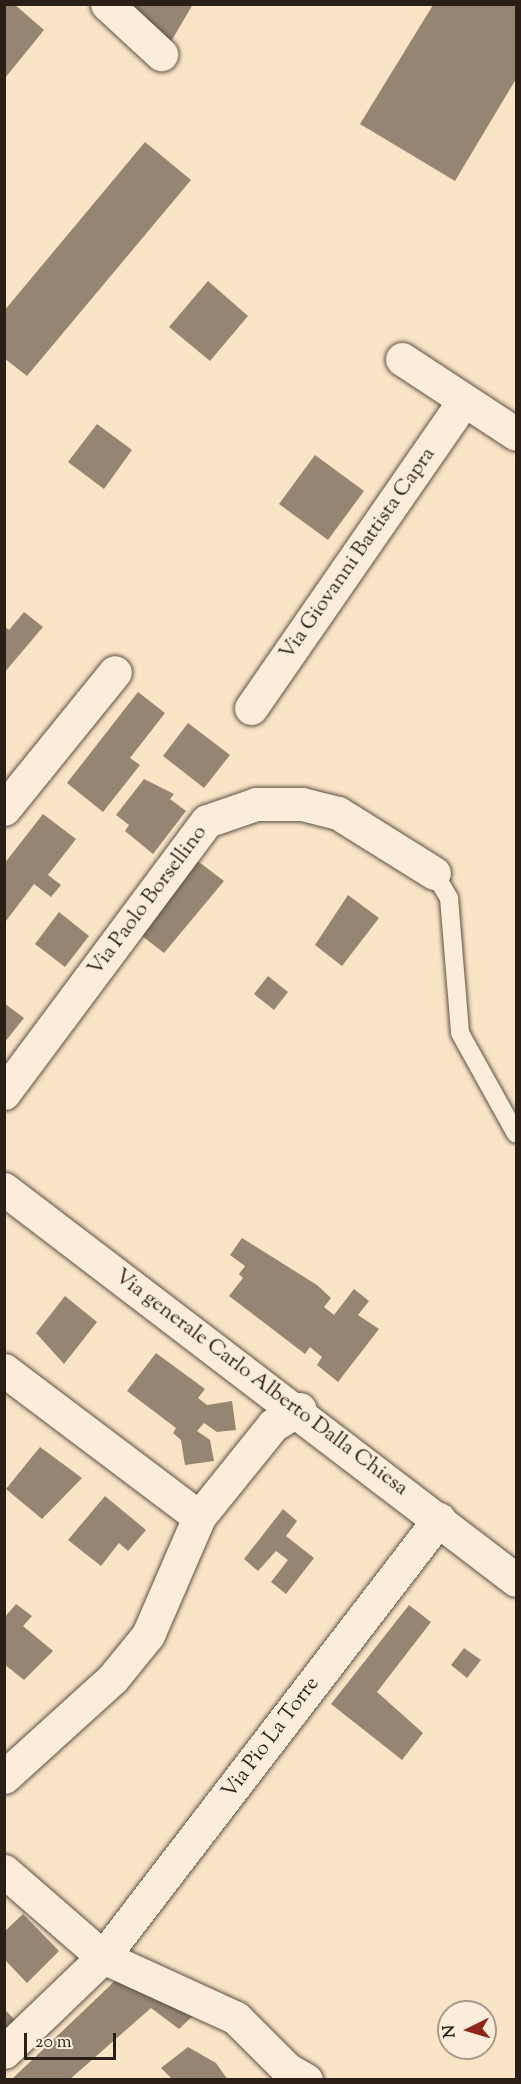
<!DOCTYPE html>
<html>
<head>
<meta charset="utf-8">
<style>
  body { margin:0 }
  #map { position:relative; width:521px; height:2084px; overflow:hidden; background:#fae4c6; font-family:"Sorts Mill Goudy",serif }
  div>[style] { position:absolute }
  .building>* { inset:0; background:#968572 }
  .roads { filter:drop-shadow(0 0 2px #5d5043) drop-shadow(0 0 2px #5d5043) }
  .lane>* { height:18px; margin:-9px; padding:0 9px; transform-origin:9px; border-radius:9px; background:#fcedda }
  .street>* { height:33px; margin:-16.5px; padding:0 16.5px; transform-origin:16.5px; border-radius:16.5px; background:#fcedda }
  span { translate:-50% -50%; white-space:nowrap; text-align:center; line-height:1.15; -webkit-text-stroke:5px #fcedda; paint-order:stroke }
  .street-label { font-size:21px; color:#291f17 }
  .frame { position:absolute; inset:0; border:6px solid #291f17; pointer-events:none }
  .north { position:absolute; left:437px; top:2000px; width:60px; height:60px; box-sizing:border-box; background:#fcedda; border:2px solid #a89b8c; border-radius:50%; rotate:265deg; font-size:16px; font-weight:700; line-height:24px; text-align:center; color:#291f17 }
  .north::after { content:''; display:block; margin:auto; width:21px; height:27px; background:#8f2418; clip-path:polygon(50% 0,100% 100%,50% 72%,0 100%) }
  .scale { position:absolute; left:24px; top:2033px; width:92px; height:27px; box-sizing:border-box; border:3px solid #291f17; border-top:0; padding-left:8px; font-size:18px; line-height:21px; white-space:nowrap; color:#291f17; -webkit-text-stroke:4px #fcedda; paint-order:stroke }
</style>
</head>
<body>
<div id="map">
  <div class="building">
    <i style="clip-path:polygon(5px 4px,14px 4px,44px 30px,5px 78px)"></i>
    <i style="clip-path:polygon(127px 4px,193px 4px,169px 45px)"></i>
    <i style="clip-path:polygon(433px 5px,516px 5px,516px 79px,455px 181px,360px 124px)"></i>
    <i style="clip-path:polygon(145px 142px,191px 180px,27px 376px,4px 358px,4px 311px)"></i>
    <i style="clip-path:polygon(208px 281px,248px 316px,210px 361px,169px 327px)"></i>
    <i style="clip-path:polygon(97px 424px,132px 450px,104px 489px,68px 462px)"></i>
    <i style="clip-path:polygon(315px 455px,364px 491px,328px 540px,279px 504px)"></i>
    <i style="clip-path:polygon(24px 612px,43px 627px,4px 673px,4px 626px,9px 630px)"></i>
    <i style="clip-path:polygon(138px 692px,165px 713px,130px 758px,140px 765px,103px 812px,67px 783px)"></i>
    <i style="clip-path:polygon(188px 723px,230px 755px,204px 788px,163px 756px)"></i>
    <i style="clip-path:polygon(144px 779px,174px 794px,170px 799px,186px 811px,153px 854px,125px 831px,129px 825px,116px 815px)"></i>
    <i style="clip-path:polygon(43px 814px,76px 839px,48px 875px,61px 885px,51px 897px,34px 884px,6px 921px,4px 864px)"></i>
    <i style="clip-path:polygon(195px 859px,224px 881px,164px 953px,137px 932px)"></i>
    <i style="clip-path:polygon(348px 895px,379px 918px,342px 966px,315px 945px)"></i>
    <i style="clip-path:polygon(59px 912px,89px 936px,65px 967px,35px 944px)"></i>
    <i style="clip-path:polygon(268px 976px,288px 992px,274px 1010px,254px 994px)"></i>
    <i style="clip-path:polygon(4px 1003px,24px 1018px,4px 1043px)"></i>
    <i style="clip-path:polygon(242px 1238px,317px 1285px,331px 1298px,324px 1307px,334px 1315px,354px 1289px,369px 1301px,358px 1315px,379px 1329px,338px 1382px,317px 1365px,322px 1357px,310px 1347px,305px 1354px,229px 1296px,243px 1278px,239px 1274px,245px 1266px,230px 1255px)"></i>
    <i style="clip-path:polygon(65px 1296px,97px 1322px,64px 1364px,36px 1333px)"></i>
    <i style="clip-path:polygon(156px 1353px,205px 1389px,198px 1398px,207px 1405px,232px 1401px,236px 1430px,217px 1432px,204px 1423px,197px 1431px,210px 1440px,214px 1461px,185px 1465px,181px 1440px,173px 1433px,176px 1428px,127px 1391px)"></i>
    <i style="clip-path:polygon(40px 1447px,82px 1478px,42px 1519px,6px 1489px)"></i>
    <i style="clip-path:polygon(105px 1496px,146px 1530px,128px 1551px,119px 1543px,101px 1566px,68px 1540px)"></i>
    <i style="clip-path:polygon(283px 1509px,297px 1521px,286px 1536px,314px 1558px,286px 1594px,271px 1582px,288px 1560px,276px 1551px,258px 1571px,244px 1559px)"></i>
    <i style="clip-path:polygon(16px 1604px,32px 1616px,23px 1626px,53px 1651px,24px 1680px,4px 1664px,4px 1618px)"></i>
    <i style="clip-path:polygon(409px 1605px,431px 1622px,377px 1692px,423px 1733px,402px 1760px,331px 1704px)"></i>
    <i style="clip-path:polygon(464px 1648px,481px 1660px,467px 1678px,451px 1665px)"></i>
    <i style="clip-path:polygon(23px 1914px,59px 1951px,27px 1983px,4px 1959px,4px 1932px)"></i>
    <i style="clip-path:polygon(119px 1977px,197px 2012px,179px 2029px,151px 2008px,69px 2080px,11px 2080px)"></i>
    <i style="clip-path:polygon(5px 2010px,16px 2021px,5px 2033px)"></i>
    <i style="clip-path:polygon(188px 2047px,216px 2063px,228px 2080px,173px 2080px,161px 2068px)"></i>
  </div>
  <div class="roads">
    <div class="lane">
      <i style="left:434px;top:873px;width:29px;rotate:59deg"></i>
      <i style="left:449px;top:898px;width:135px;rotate:85.3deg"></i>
      <i style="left:460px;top:1033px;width:115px;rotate:61deg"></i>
    </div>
    <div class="street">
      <i style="left:107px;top:4px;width:74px;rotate:42.8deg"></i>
      <i style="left:402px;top:359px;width:136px;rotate:33.3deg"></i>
      <i style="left:251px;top:708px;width:374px;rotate:-55.3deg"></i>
      <i style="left:4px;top:809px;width:176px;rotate:-51deg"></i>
      <i style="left:4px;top:1093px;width:339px;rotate:-53.3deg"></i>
      <i style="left:207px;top:821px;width:52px;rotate:-19.1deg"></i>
      <i style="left:256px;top:804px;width:46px"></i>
      <i style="left:302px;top:804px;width:37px;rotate:14deg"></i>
      <i style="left:338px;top:813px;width:113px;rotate:32deg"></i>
      <i style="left:4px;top:1189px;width:644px;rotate:37.37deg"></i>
      <i style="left:4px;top:1370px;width:244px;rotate:37deg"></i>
      <i style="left:4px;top:1777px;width:147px;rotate:-42.2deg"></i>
      <i style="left:113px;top:1678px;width:55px;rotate:-50.9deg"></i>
      <i style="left:148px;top:1635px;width:129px;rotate:-66.6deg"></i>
      <i style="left:199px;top:1517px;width:118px;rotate:-51.2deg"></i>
      <i style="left:273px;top:1425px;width:31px;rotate:-31deg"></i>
      <i style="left:4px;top:1871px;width:131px;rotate:41deg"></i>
      <i style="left:103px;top:1957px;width:146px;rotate:24.6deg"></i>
      <i style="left:236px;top:2018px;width:72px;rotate:45deg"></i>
      <i style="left:287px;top:2069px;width:22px;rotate:30deg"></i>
      <i style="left:4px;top:2052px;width:137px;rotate:-43.8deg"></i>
      <i style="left:103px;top:1957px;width:552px;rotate:-52.51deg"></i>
    </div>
  </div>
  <div class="street-label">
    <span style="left:358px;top:554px;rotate:-55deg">Via Giovanni Battista Capra</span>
    <span style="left:148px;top:901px;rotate:-53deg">Via Paolo Borsellino</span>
    <span style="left:261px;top:1383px;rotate:37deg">Via generale Carlo Alberto Dalla Chiesa</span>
    <span style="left:271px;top:1738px;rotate:-53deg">Via Pio La Torre</span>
  </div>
  <div class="frame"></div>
  <div class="north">N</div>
  <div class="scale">20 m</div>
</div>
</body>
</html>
